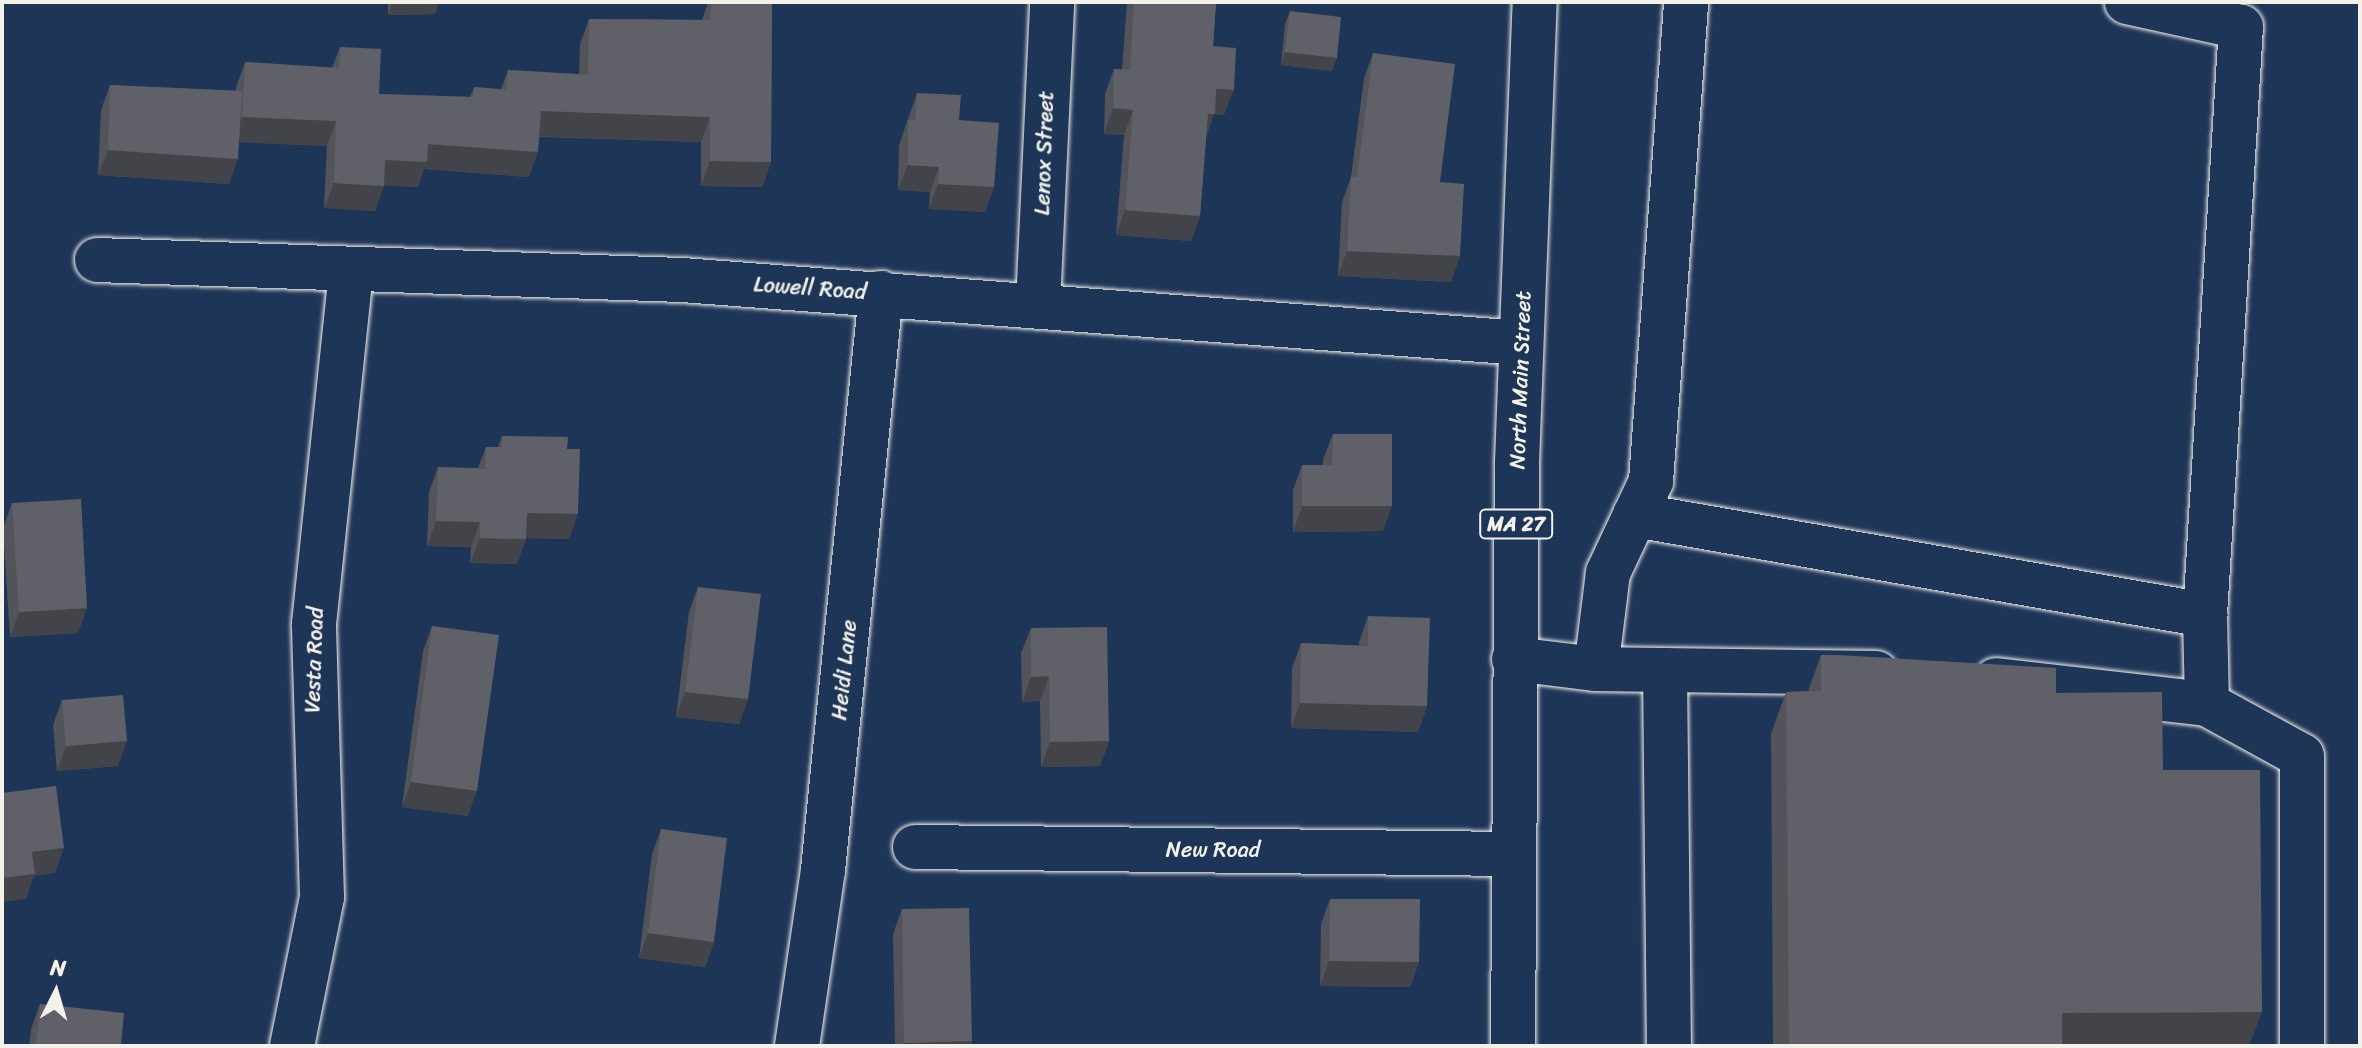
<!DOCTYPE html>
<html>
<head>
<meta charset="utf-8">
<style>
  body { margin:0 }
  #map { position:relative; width:2362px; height:1048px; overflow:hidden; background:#1d3557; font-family:Sriracha,sans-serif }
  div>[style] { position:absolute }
  .roads { filter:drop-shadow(0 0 2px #f4f1e8) drop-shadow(0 0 2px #f4f1e8) }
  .minor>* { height:44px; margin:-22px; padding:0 22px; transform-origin:22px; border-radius:22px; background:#1d3557 }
  .major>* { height:44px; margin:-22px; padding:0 22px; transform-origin:22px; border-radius:22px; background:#1d3557 }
  .wall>* { inset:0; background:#53535a }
  .shaded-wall>* { inset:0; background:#43434a }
  .building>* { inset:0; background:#606069 }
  span { translate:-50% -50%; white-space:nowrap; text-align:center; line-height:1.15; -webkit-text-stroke:7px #1d3557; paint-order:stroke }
  .shield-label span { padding:2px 6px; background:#1d3557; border:2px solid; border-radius:6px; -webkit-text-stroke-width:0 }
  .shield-label { font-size:20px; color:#f4f1e8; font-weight:700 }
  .street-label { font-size:22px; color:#f4f1e8 }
  .frame { position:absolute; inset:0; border:4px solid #f4f1e8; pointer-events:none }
  .north { position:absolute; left:16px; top:952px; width:80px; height:80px; -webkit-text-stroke:6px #1d3557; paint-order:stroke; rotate:5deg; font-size:22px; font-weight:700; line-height:32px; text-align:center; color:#f4f1e8 }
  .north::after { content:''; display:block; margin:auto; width:28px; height:36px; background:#f4f1e8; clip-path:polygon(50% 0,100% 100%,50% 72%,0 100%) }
</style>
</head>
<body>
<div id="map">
  <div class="roads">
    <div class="minor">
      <i style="left:97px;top:260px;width:585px;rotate:1.96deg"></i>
      <i style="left:682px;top:280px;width:841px;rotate:4.29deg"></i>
      <i style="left:1038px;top:304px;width:302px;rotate:-87.3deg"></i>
      <i style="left:1635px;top:515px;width:579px;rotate:9.95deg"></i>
      <i style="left:2205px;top:615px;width:589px;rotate:-86.5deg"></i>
      <i style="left:2241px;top:27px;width:117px;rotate:-167.6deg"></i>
      <i style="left:1514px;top:659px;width:83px;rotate:7deg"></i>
      <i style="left:1596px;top:669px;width:97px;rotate:-82.9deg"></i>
      <i style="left:1608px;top:573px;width:102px;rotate:-64.9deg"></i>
      <i style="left:1651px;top:481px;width:480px;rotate:-85.8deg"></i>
      <i style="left:1596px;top:669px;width:280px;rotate:0.8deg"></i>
      <i style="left:1665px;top:670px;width:376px;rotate:89.4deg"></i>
      <i style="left:1996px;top:680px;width:212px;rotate:6.5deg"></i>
      <i style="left:2207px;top:704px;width:89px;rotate:-91.3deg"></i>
      <i style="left:2207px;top:704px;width:108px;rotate:28.7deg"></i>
      <i style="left:2302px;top:756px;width:290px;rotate:90deg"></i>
      <i style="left:915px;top:847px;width:597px;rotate:0.67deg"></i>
      <i style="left:292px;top:1046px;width:152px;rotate:-78.6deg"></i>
      <i style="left:322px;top:897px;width:273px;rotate:-91.7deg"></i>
      <i style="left:314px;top:624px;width:354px;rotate:-84deg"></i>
      <i style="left:797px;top:1046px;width:178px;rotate:-81.6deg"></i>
      <i style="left:823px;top:870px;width:580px;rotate:-84.26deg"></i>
    </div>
    <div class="major">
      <i style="left:1513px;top:1046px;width:584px;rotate:-89.61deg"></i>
      <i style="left:1517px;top:462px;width:460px;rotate:-87.8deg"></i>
    </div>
  </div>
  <div class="wall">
    <i style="clip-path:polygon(388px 2px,439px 2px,435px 14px,388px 15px)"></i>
    <i style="clip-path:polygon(708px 2px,772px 2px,771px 162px,762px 187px,701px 186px,701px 142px,539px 137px,529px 177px,424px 169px,418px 187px,384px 185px,375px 211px,324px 208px,327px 146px,239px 142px,229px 184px,98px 175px,101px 110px,110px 85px,236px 91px,236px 87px,245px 62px,332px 68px,340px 47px,379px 94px,470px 97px,474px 87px,501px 89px,508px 70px,579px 74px,580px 44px,589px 19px,702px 20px)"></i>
    <i style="clip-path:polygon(1127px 2px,1216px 2px,1213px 46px,1224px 115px,1214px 114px,1206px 137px,1200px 216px,1191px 241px,1116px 235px,1124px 135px,1104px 134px,1105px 94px,1114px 69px,1122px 70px)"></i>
    <i style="clip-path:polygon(1290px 11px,1332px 71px,1281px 65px,1285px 24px)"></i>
    <i style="clip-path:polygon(1373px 53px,1440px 182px,1451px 282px,1338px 276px,1342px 202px,1351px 177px,1364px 78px)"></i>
    <i style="clip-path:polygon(917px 93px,959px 120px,994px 187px,985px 212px,929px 209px,930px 192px,898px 190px,899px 145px)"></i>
    <i style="clip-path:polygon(1333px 434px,1383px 531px,1293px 532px,1293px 490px,1302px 465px,1323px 465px,1323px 459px)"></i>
    <i style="clip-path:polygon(502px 436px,569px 539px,526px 538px,517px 564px,470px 563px,471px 547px,427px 546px,429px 492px,438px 467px,478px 468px,486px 447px,498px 447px)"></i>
    <i style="clip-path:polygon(12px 503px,87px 608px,78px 633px,10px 637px,3px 528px)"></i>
    <i style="clip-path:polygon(698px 587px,748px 699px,739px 724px,676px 717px,689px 612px)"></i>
    <i style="clip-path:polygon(1368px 616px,1427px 706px,1418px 732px,1291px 728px,1292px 668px,1301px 643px,1359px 646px,1359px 642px)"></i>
    <i style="clip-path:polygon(432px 626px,468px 816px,402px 807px,423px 651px)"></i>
    <i style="clip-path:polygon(1031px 628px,1109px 741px,1100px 766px,1041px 767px,1040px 701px,1022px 702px,1021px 653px)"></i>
    <i style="clip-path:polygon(1821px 655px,2056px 693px,2163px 770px,2249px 1046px,1773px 1046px,1771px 734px,1786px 692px,1808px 691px)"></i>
    <i style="clip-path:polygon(62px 700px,118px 766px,57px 771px,53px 725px)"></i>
    <i style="clip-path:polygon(661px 829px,714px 942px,705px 967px,639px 958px,652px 854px)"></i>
    <i style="clip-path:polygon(1330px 899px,1419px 962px,1410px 987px,1320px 986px,1321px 924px)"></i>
    <i style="clip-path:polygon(902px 909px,972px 1041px,970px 1046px,895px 1046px,893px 934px)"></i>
    <i style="clip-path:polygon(40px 1004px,121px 1045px,132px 1046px,29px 1046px,31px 1029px)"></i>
  </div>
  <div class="shaded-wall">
    <i style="clip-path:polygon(393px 2px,439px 2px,435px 14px,388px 15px)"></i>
    <i style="clip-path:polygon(1285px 52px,1337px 58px,1332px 71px,1281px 65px)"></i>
    <i style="clip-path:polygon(1216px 89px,1234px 90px,1224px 115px,1214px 114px,1205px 139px,1207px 114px)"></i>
    <i style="clip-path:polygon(1113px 108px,1133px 110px,1124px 135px,1104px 134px)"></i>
    <i style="clip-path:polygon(541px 111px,710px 117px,701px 142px,531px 136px)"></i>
    <i style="clip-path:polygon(242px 117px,336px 121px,327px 146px,233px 142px)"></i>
    <i style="clip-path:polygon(428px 144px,538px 152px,529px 177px,424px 169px,418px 187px,376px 185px,385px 160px)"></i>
    <i style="clip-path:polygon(108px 150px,238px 159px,229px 184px,98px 175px)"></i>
    <i style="clip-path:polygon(710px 161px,771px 162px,762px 187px,701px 186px)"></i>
    <i style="clip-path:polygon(908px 165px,939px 167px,930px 192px,898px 190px)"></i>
    <i style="clip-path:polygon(334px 183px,384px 186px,375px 211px,324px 208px)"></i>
    <i style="clip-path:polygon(938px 184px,994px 187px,985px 212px,929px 209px)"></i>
    <i style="clip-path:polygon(1125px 210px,1200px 216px,1191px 241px,1116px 235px)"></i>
    <i style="clip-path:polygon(1347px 251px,1460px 256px,1451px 282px,1338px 276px)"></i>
    <i style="clip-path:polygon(1302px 506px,1392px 506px,1383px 531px,1293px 532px)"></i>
    <i style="clip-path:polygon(527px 513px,578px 514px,569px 539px,518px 538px)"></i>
    <i style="clip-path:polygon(436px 521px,480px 522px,471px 547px,427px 546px)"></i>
    <i style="clip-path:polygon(480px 538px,526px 539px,517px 564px,470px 563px)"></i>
    <i style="clip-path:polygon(87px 608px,78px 633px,10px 637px,19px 612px)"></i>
    <i style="clip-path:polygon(1049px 676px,1040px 701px,1022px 702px,1031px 677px)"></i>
    <i style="clip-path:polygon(685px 692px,748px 699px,739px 724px,676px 717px)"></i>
    <i style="clip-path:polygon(1300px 703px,1427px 706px,1418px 732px,1291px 728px)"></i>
    <i style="clip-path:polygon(127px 741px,118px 766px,57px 771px,66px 746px)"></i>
    <i style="clip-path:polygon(1109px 741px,1100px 766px,1041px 767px,1050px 742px)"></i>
    <i style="clip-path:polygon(411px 782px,477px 791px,468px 816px,402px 807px)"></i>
    <i style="clip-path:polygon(64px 848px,55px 873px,34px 876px,26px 899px,2px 902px,2px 878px,32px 852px)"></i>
    <i style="clip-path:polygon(648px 933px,714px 942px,705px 967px,639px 958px)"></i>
    <i style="clip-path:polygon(1329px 961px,1419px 962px,1410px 987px,1320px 986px)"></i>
    <i style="clip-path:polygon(2262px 1012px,2249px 1046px,2050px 1046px,2062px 1013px)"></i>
    <i style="clip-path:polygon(972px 1041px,970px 1046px,903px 1046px,904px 1043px)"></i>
  </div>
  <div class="building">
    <i style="clip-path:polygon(711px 2px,772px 2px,771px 162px,710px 161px,710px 117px,541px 111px,538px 152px,428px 144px,427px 162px,385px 160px,384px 186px,334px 183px,336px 121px,242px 117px,245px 62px,339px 68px,340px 47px,381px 49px,379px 94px,473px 97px,474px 87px,506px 90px,508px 70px,588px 75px,589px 19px,711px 20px)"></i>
    <i style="clip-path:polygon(1134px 2px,1216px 2px,1213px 46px,1236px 48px,1234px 90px,1216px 89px,1215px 114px,1208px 114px,1200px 216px,1125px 210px,1133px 110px,1113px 108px,1114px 69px,1130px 70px)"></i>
    <i style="clip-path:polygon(1290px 11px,1341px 17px,1337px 58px,1285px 52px)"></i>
    <i style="clip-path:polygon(1373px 53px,1455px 64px,1440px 182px,1464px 184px,1460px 256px,1347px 251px,1351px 177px,1357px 177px)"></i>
    <i style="clip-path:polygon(110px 85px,242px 91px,238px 159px,108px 150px)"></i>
    <i style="clip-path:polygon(917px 93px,961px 95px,959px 120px,999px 123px,994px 187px,938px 184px,939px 167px,908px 165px,908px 120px,915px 121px)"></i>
    <i style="clip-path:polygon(1333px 434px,1392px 434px,1392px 506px,1302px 506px,1302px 465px,1332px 465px)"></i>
    <i style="clip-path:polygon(502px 436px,568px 437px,567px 449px,580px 449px,578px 514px,527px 513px,526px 539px,480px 538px,480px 522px,436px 521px,438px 467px,485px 469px,486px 447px,502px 447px)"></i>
    <i style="clip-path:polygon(81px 499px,87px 608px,19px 612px,12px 503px)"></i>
    <i style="clip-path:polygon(698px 587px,761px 594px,748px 699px,685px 692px)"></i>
    <i style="clip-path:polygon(1368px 616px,1430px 618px,1427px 706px,1300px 703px,1301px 643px,1368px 646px)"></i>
    <i style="clip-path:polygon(432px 626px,499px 635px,477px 791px,411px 782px)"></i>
    <i style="clip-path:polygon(1107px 627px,1109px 741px,1050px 742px,1049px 676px,1031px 677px,1031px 628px)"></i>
    <i style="clip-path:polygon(1821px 655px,1838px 655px,2056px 668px,2056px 693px,2162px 692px,2163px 770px,2260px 770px,2262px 1012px,2062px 1013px,2062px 1046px,1789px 1046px,1786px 692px,1821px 691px)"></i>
    <i style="clip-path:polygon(123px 695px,127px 741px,66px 746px,62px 700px)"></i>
    <i style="clip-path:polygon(56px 786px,64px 848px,32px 852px,35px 874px,2px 878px,2px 793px)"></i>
    <i style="clip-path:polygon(661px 829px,727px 838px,714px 942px,648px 933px)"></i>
    <i style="clip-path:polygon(1330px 899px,1420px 899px,1419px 962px,1329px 961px)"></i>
    <i style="clip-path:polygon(969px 908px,972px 1041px,904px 1043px,902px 909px)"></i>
    <i style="clip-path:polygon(40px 1004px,124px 1013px,121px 1045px,132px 1046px,36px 1046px)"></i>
  </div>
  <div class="shield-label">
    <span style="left:1516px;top:524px">MA 27</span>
  </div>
  <div class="street-label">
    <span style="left:1044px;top:153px;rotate:-88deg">Lenox Street</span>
    <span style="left:810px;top:288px;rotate:4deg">Lowell Road</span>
    <span style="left:1520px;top:380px;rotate:-88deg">North Main Street</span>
    <span style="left:314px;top:660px;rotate:-88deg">Vesta Road</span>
    <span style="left:844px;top:670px;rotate:-84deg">Heidi Lane</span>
    <span style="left:1213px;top:850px">New Road</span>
  </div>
  <div class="frame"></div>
  <div class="north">N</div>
</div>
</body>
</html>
